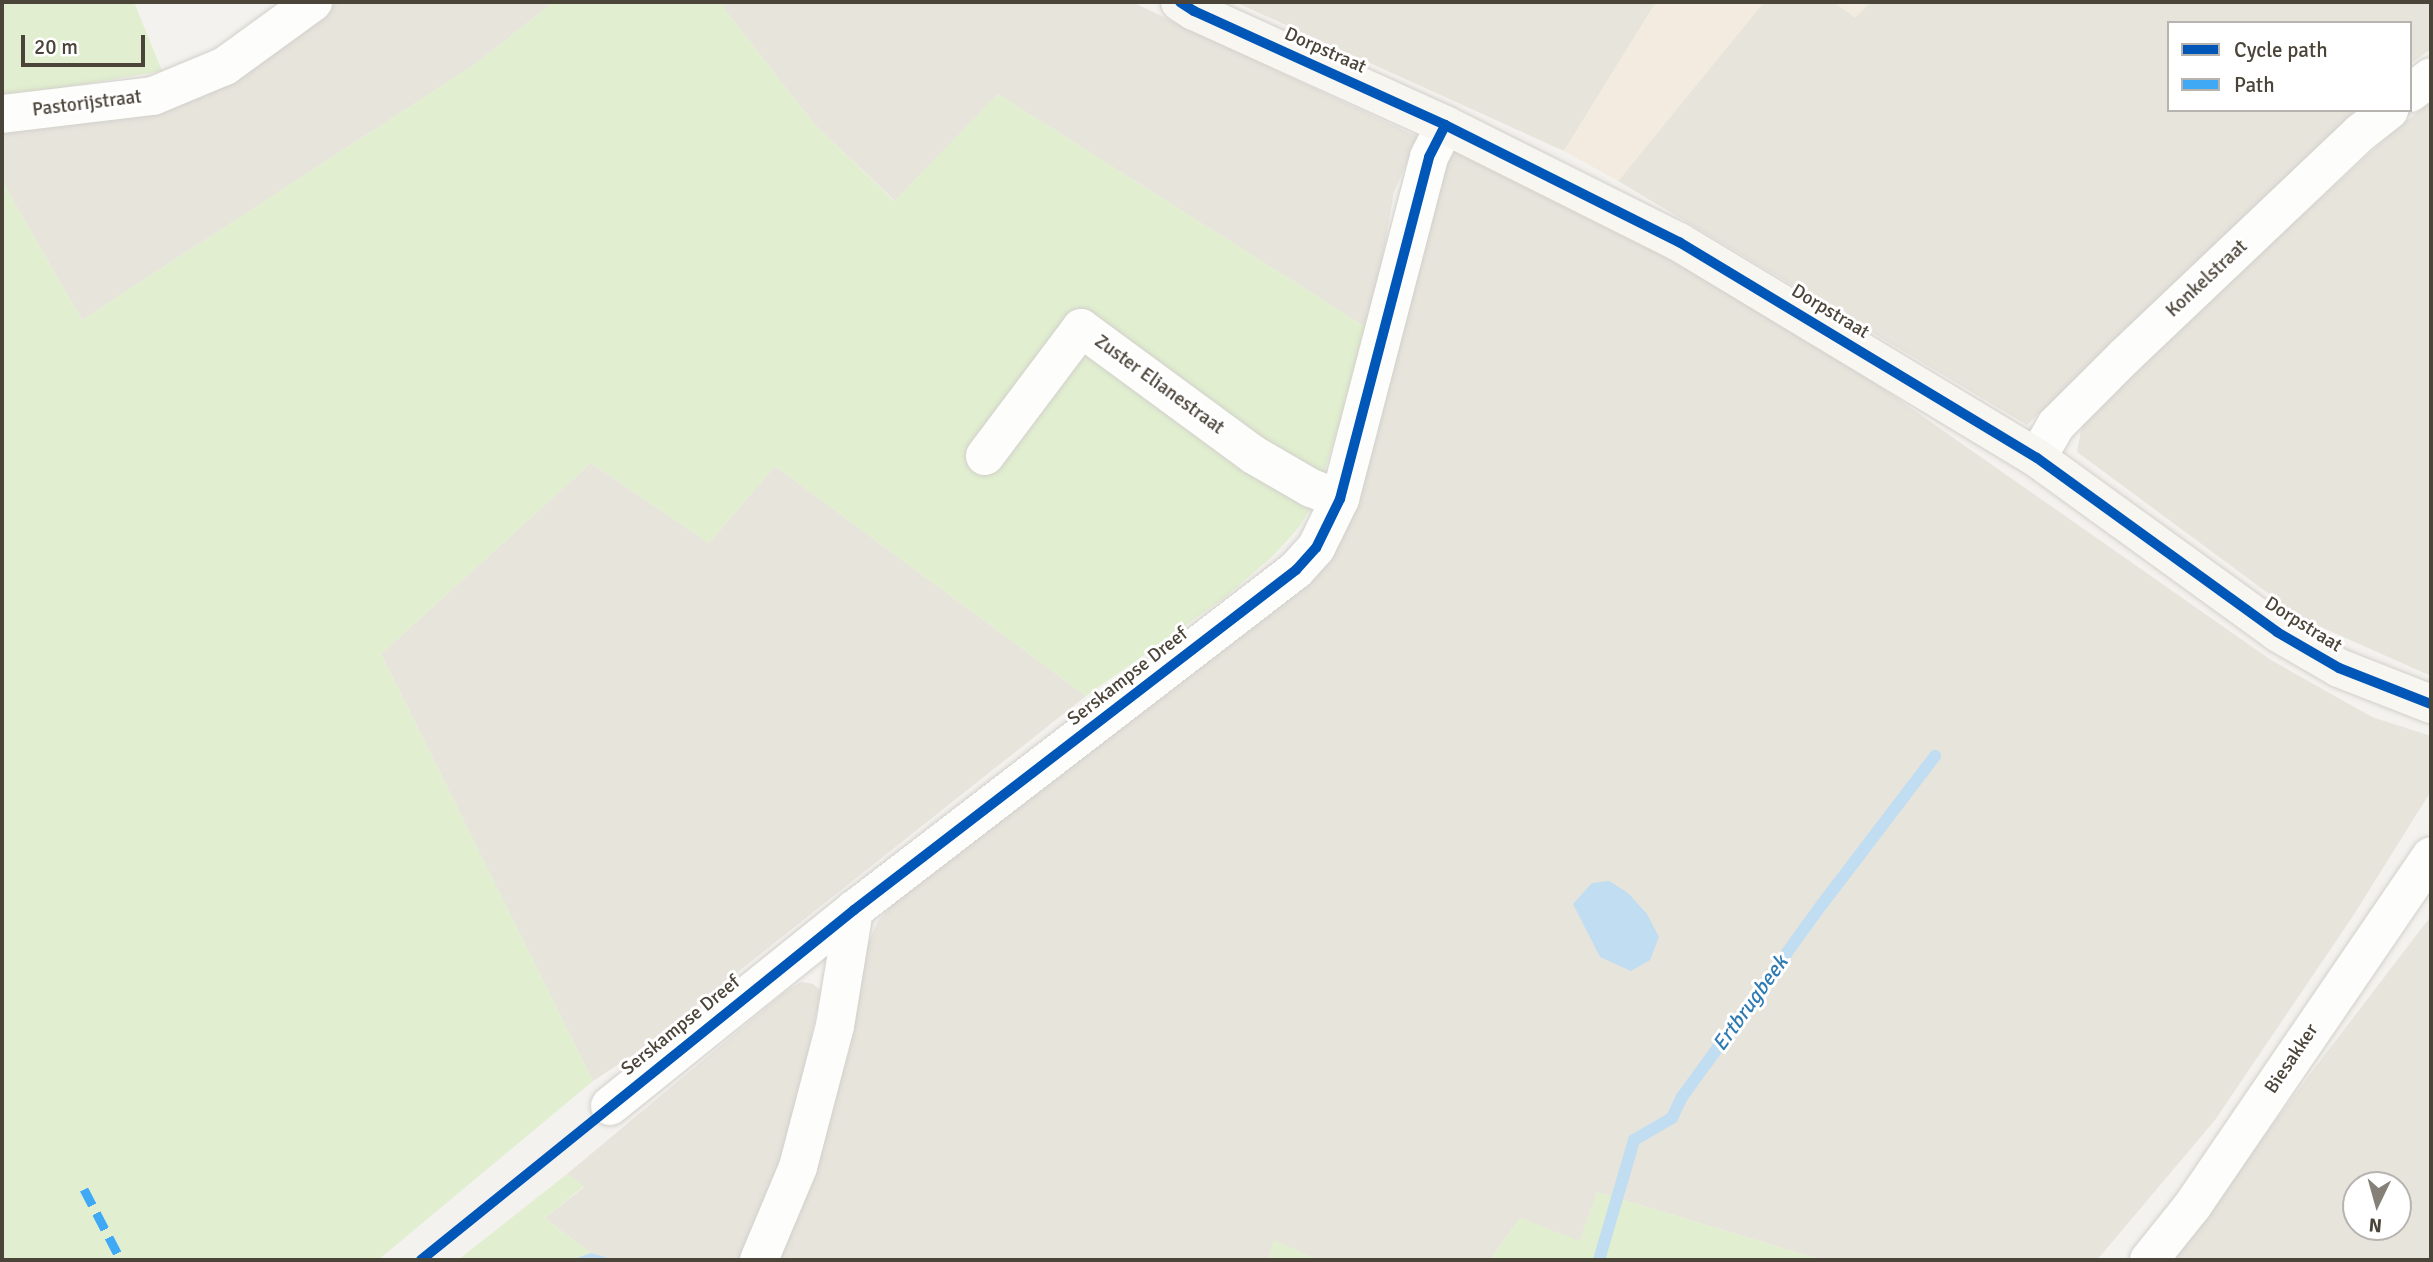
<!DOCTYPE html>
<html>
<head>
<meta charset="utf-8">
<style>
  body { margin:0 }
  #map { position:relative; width:2433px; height:1262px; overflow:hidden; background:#f4f2ee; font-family:Signika,sans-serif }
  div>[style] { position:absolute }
  .residential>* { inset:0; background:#e7e4dc }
  .commercial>* { inset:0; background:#f3ebdf }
  .green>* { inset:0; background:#e1eecf }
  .water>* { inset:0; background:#c0ddf1 }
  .stream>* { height:12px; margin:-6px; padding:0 6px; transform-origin:6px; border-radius:6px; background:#c0ddf1 }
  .roads { filter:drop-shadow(0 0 2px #d2d0cb) drop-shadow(0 0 2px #d2d0cb) }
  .street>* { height:38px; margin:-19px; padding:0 19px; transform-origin:19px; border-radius:19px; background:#fdfdfc }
  .secondary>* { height:38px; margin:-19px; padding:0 19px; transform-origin:19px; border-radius:19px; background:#f7f6f1 }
  .quiet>* { height:9px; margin-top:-4.5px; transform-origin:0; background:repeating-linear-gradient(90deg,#3fa9f5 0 18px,transparent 0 27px) }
  .cycleway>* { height:10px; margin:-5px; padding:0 5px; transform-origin:5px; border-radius:5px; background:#0057b8 }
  span { translate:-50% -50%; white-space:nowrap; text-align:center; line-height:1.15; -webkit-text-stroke:6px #fff; paint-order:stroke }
  .street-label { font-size:19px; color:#4b4439 }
  .water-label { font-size:21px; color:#2e7ab2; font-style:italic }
  .frame { position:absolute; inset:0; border:4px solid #4b4439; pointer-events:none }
  .legend { position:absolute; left:2167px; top:21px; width:245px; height:91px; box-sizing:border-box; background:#fff; border:2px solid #b7b4b0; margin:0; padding:9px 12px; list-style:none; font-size:21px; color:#4b4439 }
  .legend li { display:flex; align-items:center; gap:14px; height:35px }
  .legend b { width:35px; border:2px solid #b7b4b0 }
  .north { position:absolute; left:2342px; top:1171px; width:70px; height:70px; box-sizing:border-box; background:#fff; border:2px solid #b7b4b0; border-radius:50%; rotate:185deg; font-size:19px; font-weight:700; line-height:28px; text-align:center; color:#4b4439 }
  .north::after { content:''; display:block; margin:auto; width:24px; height:32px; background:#868178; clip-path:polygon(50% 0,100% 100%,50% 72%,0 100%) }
  .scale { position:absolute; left:21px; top:35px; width:124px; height:32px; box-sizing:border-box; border:4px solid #4b4439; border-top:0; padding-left:9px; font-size:21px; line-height:24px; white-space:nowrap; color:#4b4439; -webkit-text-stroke:5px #fff; paint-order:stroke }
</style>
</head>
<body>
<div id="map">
  <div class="residential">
    <i style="clip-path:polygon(324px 2px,554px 2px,475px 64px,82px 320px,2px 181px,2px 128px,141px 112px)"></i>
    <i style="clip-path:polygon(719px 2px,1132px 2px,1418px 137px,1394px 192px,1370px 330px,998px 94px,895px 201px,815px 125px)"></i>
    <i style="clip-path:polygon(1235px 2px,1656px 2px,1564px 151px)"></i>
    <i style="clip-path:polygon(1764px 2px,1834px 2px,1855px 17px,1871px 2px,2431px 2px,2431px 49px,2410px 64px,2410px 23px,2169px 23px,2169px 110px,2356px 110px,2027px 425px,1618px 181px)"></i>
    <i style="clip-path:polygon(2431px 102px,2431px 676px,2303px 619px,2077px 452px,2084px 414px,2396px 129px)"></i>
    <i style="clip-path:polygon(1445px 145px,1512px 175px,1694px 271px,1858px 371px,2271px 660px,2372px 717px,2431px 736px,2431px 791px,2353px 916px,2215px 1120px,2097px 1260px,1822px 1260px,1597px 1192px,1580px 1242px,1520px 1218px,1490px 1260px,1318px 1260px,1275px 1241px,1267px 1260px,774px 1260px,864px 953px,878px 921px,902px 893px,1285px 600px)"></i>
    <i style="clip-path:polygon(591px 463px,709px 543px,775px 466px,1086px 696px,633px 1055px,593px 1081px,381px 654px)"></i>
    <i style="clip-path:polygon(evenodd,2431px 916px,2431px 1260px,2171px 1260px,2320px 1061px,2431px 916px,2356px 1185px,2398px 1185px,2398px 1227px,2356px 1227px,2356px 1185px)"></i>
    <i style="clip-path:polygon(801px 982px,813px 984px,821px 991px,784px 1164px,739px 1260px,615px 1260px,591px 1253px,545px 1218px,584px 1187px,567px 1174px,786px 991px)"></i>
  </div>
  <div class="commercial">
    <i style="clip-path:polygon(1656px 2px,1764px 2px,1618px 181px,1564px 151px)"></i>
    <i style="clip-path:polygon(1834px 2px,1871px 2px,1856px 17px)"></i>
  </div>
  <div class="green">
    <i style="clip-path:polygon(2px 2px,134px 2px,162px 71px,2px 98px)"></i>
    <i style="clip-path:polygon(554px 2px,719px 2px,815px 125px,894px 201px,998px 94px,1370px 330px,1314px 503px,1299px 527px,1274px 555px,1224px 598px,1086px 696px,775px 466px,709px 543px,591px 463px,381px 654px,593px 1081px,378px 1260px,2px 1260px,2px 181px,82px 320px,475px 64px)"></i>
    <i style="clip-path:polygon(567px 1174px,584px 1186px,545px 1218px,591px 1253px,571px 1260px,458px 1260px)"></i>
    <i style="clip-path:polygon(1597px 1192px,1822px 1260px,1490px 1260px,1520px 1218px,1580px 1241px)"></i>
    <i style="clip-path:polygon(1274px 1240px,1318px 1260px,1267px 1260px)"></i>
  </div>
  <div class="water">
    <i style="clip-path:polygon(1609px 881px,1628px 893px,1647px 914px,1659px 937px,1650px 960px,1631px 971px,1600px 957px,1573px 904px,1592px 883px)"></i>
    <i style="clip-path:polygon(591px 1253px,615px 1260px,571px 1260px)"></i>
  </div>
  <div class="stream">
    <i style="left:1599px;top:1260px;width:125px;rotate:-73.7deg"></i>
    <i style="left:1634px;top:1140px;width:44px;rotate:-30.1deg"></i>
    <i style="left:1672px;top:1118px;width:23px;rotate:-65deg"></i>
    <i style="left:1682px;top:1097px;width:240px;rotate:-54deg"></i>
    <i style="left:1823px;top:903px;width:185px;rotate:-52.7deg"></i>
  </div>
  <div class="roads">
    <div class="street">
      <i style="left:2410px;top:93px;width:26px;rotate:-37deg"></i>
      <i style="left:2px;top:114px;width:152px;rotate:-6.8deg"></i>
      <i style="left:153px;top:96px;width:78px;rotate:-22.6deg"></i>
      <i style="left:225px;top:66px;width:109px;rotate:-36deg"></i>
      <i style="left:985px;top:456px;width:160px;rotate:-53.1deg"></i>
      <i style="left:1081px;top:328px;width:215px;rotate:36.3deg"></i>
      <i style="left:1254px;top:455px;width:66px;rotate:30.1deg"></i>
      <i style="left:1311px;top:488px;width:31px;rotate:21deg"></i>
      <i style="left:2037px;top:458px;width:38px;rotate:-60deg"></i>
      <i style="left:2056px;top:425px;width:96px;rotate:-45deg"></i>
      <i style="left:2124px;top:357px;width:325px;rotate:-43.5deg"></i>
      <i style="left:2360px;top:133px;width:37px;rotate:-38deg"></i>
      <i style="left:610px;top:1106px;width:313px;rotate:-38.8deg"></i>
      <i style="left:854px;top:910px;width:558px;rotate:-37.57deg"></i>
      <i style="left:1296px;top:570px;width:30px;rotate:-48deg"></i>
      <i style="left:1316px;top:548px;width:55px;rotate:-63.9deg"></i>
      <i style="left:1340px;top:499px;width:353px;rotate:-75.4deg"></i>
      <i style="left:1429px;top:157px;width:36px;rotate:-63deg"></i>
      <i style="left:759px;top:1260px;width:101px;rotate:-67.2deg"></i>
      <i style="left:798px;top:1167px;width:146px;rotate:-75.3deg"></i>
      <i style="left:835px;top:1026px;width:118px;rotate:-80.7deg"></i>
      <i style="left:2149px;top:1260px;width:70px;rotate:-51.3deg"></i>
      <i style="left:2193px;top:1205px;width:422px;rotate:-55.7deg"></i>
    </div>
    <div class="secondary">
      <i style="left:1180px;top:2px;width:17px;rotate:33deg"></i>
      <i style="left:1194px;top:11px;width:276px;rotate:24.4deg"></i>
      <i style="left:1445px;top:125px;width:262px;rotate:26.6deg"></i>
      <i style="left:1679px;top:242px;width:418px;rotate:31.1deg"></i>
      <i style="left:2037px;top:458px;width:296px;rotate:35.9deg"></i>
      <i style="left:2277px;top:632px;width:72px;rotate:30.1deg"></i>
      <i style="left:2339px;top:668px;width:99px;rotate:21.4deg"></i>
    </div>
  </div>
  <div class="quiet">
    <i style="left:84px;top:1189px;width:80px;rotate:62.5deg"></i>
  </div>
  <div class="cycleway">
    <i style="left:1180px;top:2px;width:17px;rotate:33deg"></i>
    <i style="left:1194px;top:11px;width:276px;rotate:24.4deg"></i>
    <i style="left:1445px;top:125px;width:262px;rotate:26.6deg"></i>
    <i style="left:1679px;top:242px;width:418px;rotate:31.1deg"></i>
    <i style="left:2037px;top:458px;width:296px;rotate:35.9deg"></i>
    <i style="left:2277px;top:632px;width:72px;rotate:30.1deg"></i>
    <i style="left:2339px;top:668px;width:99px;rotate:21.4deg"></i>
    <i style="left:421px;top:1260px;width:557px;rotate:-38.95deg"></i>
    <i style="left:854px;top:910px;width:558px;rotate:-37.57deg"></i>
    <i style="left:1296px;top:570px;width:30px;rotate:-48deg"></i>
    <i style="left:1316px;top:548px;width:55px;rotate:-63.9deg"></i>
    <i style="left:1340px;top:499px;width:353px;rotate:-75.4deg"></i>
    <i style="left:1429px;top:157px;width:36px;rotate:-63deg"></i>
  </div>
  <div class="street-label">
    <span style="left:1325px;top:51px;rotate:24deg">Dorpstraat</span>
    <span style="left:87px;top:104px;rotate:-7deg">Pastorijstraat</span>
    <span style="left:2207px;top:279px;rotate:-43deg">Konkelstraat</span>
    <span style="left:1830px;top:312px;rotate:31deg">Dorpstraat</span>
    <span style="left:1159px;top:385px;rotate:36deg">Zuster Elianestraat</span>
    <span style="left:2303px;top:625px;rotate:32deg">Dorpstraat</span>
    <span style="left:1128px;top:677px;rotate:-38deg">Serskampse Dreef</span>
    <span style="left:681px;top:1026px;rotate:-39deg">Serskampse Dreef</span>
    <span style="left:2292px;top:1059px;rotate:-56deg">Biesakker</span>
  </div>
  <div class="water-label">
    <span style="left:1750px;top:1003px;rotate:-54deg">Ertbrugbeek</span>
  </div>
  <div class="frame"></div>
  <ul class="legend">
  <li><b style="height:9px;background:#0057b8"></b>Cycle path</li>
  <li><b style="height:9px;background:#3fa9f5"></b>Path</li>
  </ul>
  <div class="north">N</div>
  <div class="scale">20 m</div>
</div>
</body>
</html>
